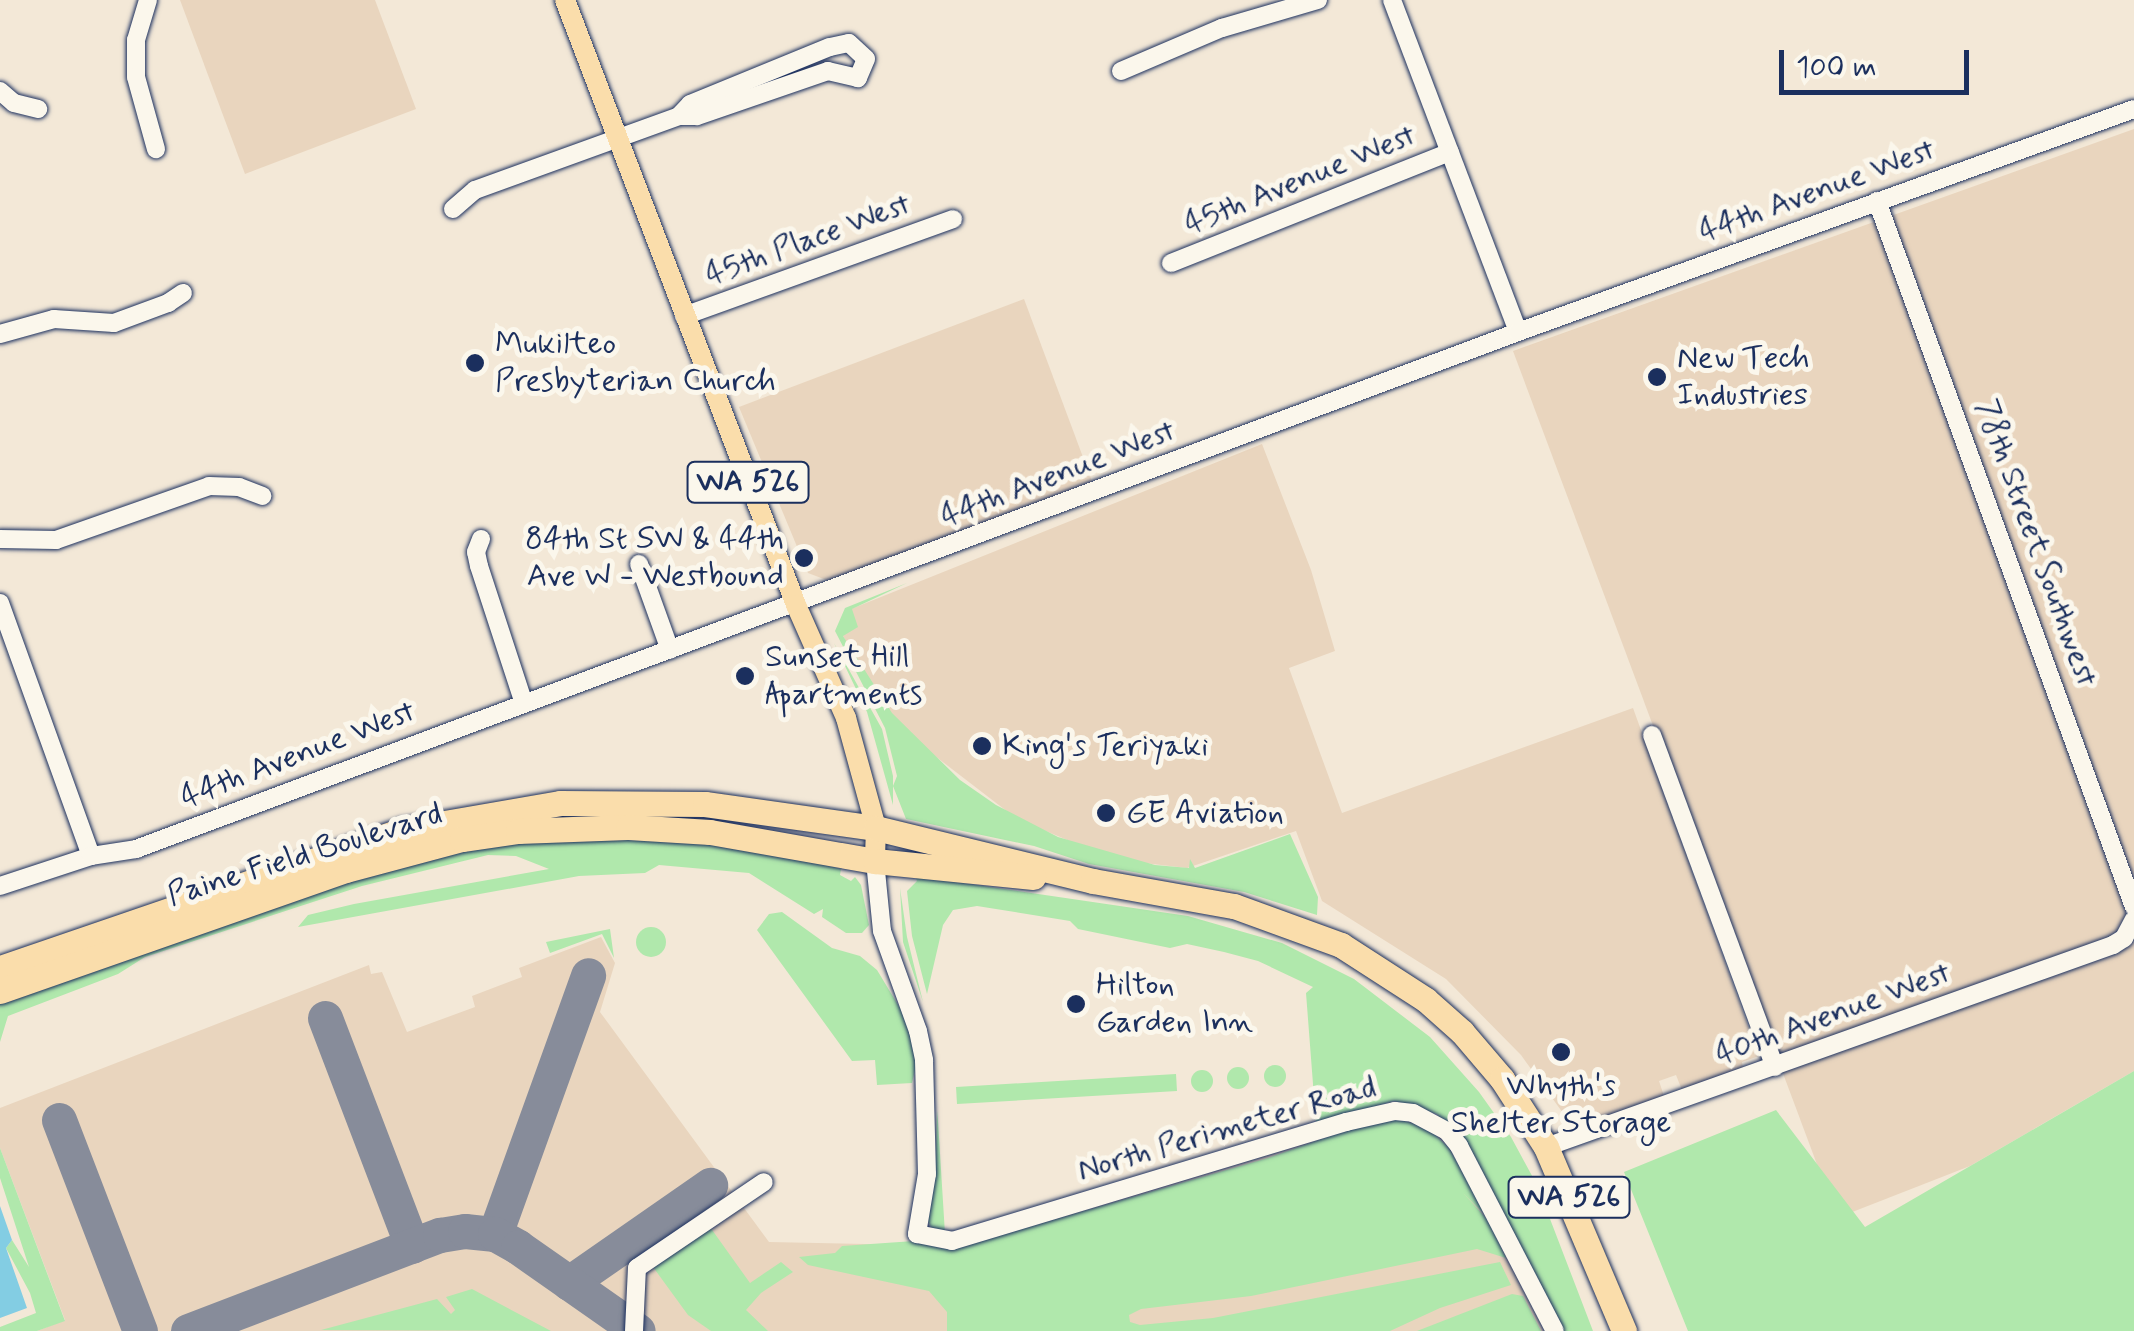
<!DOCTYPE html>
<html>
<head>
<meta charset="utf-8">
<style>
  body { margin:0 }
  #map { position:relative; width:2134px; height:1331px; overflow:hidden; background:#f3e8d7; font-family:Mynerve,sans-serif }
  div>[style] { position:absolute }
  .built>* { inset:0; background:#e9d5be }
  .green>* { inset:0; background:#b0e8ac }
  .round { border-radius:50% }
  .water>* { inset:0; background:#83cde3 }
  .taxiway>* { height:35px; margin:-17.5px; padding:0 17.5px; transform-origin:17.5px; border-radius:17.5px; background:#878c9a }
  .roads { filter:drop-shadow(0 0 2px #1b2f5e) drop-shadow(0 0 2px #1b2f5e) }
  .minor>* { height:18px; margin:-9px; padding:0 9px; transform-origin:9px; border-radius:9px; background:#fbf7ec }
  .major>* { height:20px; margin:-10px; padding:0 10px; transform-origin:10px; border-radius:10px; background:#faddab }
  .highway>* { height:25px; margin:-12.5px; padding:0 12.5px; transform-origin:12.5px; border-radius:12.5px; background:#faddab }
  .dots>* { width:28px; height:28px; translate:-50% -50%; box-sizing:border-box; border:5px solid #fbf7ec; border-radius:50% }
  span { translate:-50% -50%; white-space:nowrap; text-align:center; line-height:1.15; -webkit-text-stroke:10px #fbf7ec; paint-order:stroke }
  .shield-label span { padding:2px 8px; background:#fbf7ec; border:2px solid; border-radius:8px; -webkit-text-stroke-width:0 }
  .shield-label { font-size:30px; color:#1b2f5e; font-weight:700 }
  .street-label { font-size:32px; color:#1b2f5e }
  .poi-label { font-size:32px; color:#1b2f5e }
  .left { translate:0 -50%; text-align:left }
  .right { translate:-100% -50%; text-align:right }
  .scale { position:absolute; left:1779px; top:50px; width:190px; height:45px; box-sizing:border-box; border:5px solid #1b2f5e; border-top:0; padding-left:12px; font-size:30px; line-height:35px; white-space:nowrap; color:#1b2f5e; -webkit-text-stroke:8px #fbf7ec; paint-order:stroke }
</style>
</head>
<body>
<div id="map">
  <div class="built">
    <i style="clip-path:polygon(180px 0,375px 0,416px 109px,245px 174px)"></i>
    <i style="clip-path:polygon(2134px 129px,2134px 1071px,1970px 1166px,1837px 1218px,1513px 351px)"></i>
    <i style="clip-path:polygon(1024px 299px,1093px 484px,829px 581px,808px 573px,739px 407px)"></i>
    <i style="clip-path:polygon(1262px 444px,1311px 570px,1335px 651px,1289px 668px,1342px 813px,1633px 708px,1759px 1056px,1742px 1062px,1743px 1068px,1682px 1090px,1676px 1075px,1659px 1081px,1665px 1099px,1576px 1131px,1521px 1055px,1446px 979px,1322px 901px,1296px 831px,1187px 868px,1144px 863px,1084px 847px,1017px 819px,909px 736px,870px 686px,843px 636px,851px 609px)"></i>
    <i style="clip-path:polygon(601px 937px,615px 963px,600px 1012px,769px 1242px,962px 1246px,1395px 1111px,1447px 1131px,1555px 1331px,37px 1331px,65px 1320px,0 1148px,0 1108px,369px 965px,371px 974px,382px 972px,407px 1032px,475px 1007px,472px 996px,522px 977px,519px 968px)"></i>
  </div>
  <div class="green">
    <i style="clip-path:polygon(907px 583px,852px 609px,858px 627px,843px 636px,892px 713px,960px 780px,996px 805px,1058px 837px,1155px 865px,1189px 868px,1190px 859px,1195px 868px,1290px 834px,1318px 897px,1317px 915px,1244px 892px,1089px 864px,1034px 846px,906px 819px,893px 786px,897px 776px,885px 728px,835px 631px,845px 608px)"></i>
    <i style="clip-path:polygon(834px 643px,882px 729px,893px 776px,893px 805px,867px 712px)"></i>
    <i style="clip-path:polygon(654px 837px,771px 851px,841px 869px,840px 875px,851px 881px,855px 877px,861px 885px,869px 925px,862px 933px,846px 933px,822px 917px,823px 909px,814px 914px,749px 873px,659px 865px,645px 873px,579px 876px,298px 927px,308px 915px,354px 904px,549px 869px,516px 856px,488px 855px,362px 886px,145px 957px,118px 974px,8px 1016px,0 1042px,0 1002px,347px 880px,495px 844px)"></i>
    <i style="clip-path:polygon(915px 876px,1188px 916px,1282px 943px,1354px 979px,1430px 1037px,1479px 1092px,1511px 1137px,1537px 1185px,1593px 1331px,1561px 1331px,1483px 1177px,1437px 1114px,1394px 1101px,1316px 1123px,1306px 993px,1313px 987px,1258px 961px,1224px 952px,1187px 944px,1170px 948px,1078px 929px,1070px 921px,977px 906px,953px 910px,943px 925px,927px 994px,912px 936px,907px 891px,917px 881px)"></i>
    <i style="clip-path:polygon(900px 888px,907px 937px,923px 1002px,903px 942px)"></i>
    <i style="clip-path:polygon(782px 912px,832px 948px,860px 956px,877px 970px,909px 1023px,916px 1066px,912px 1083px,877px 1085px,875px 1060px,852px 1061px,757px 930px,769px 914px)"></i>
    <i class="round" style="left:636px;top:927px;width:30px;height:30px"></i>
    <i style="clip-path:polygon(610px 929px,614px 958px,602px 934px,550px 953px,546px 942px)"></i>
    <i class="round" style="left:1264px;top:1065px;width:22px;height:22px"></i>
    <i class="round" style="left:1227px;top:1067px;width:22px;height:22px"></i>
    <i class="round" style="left:1191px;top:1070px;width:22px;height:22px"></i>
    <i style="clip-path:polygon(2134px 1071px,2134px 1331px,1688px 1331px,1624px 1172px,1776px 1110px,1865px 1227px)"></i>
    <i style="clip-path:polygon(1176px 1074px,1177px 1091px,957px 1104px,956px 1087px)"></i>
    <i style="clip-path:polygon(937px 1111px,938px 1121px,945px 1234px,932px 1229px,927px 1219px,935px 1176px)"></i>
    <i style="clip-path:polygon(1396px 1119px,1427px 1127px,1449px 1148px,1488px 1218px,1463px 1193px,1488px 1220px,1506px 1258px,1477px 1249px,1251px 1296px,1141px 1309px,1129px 1315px,1130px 1322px,1140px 1325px,1213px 1318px,1500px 1262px,1511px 1285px,1440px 1308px,1390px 1331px,947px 1331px,947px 1312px,929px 1291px,808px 1265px,799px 1257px,835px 1253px,842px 1246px,914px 1241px,952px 1249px,1268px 1158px,1364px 1124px)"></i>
    <i style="clip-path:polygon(0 1148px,65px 1321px,37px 1331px,0 1331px,0 1327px,36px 1313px,30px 1293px,6px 1248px,12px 1240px,29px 1267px,0 1178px)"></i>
    <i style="clip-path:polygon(710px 1227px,750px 1283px,781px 1262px,793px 1272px,761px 1293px,746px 1310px,768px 1331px,711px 1331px,688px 1315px,653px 1267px)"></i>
    <i style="clip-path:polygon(472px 1289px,551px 1331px,321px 1330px,437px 1299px,451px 1314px,455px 1310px,446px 1297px)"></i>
    <i style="clip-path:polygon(1512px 1294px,1523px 1296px,1541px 1331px,1417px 1331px)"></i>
  </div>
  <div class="water">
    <i style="clip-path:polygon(0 1206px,12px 1240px,6px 1248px,27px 1308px,0 1318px)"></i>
  </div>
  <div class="taxiway">
    <i style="left:325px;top:1018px;width:244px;rotate:69.1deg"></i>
    <i style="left:59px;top:1120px;width:226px;rotate:69deg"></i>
    <i style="left:495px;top:1234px;width:275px;rotate:-70.2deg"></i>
    <i style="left:569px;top:1283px;width:172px;rotate:-34.8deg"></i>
    <i style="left:188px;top:1331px;width:270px;rotate:-20.9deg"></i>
    <i style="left:440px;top:1235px;width:25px;rotate:-9deg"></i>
    <i style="left:465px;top:1231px;width:30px;rotate:6deg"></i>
    <i style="left:495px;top:1234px;width:26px;rotate:29deg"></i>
    <i style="left:518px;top:1247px;width:146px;rotate:35deg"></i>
  </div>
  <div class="roads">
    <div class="minor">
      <i style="left:148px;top:0;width:42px;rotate:106.7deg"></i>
      <i style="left:136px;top:40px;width:37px;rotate:90deg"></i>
      <i style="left:136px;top:77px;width:75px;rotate:74.5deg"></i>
      <i style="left:1392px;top:0;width:355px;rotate:69.2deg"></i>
      <i style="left:1121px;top:71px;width:110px;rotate:-23.1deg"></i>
      <i style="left:1222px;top:28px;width:100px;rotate:-16.3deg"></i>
      <i style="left:0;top:91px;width:18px;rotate:41deg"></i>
      <i style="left:14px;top:103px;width:25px;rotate:14deg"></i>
      <i style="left:1877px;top:201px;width:751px;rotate:70deg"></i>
      <i style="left:453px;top:209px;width:29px;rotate:-41deg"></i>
      <i style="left:475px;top:190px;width:217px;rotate:-19.9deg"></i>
      <i style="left:679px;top:116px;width:16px;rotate:-47deg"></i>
      <i style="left:690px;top:104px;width:151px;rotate:-22.2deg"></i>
      <i style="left:830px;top:47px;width:19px;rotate:-12deg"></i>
      <i style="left:849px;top:43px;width:23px;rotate:43deg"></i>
      <i style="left:866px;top:59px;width:21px;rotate:113deg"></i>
      <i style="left:858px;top:78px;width:31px;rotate:-167deg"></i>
      <i style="left:828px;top:71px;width:139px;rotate:161deg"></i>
      <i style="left:697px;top:116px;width:18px;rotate:180deg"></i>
      <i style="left:1171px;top:263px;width:300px;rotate:-21.7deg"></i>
      <i style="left:684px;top:316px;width:286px;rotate:-19.8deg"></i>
      <i style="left:0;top:334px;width:56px;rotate:-15.5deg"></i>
      <i style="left:54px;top:319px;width:60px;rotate:3.8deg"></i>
      <i style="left:114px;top:323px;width:58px;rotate:-20.3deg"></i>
      <i style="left:168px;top:303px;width:18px;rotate:-34deg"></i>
      <i style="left:0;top:539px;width:56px;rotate:1deg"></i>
      <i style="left:56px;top:540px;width:162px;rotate:-19.4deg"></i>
      <i style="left:209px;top:486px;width:30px;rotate:2deg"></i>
      <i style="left:239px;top:487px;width:25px;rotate:21deg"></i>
      <i style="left:481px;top:539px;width:14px;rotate:111deg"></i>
      <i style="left:476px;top:552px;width:14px;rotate:78deg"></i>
      <i style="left:479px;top:566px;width:142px;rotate:71.9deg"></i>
      <i style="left:639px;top:564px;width:91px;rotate:70.2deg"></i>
      <i style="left:0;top:603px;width:269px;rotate:70.2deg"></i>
      <i style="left:1652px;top:735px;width:354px;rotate:69.7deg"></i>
      <i style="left:875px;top:861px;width:70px;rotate:84.3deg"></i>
      <i style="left:882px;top:931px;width:106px;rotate:70.2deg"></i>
      <i style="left:918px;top:1031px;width:30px;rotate:78deg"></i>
      <i style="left:924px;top:1060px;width:114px;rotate:88.5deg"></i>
      <i style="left:927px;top:1174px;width:61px;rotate:99.5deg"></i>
      <i style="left:917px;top:1234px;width:36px;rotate:11deg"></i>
      <i style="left:952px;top:1241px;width:412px;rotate:-16.8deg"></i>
      <i style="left:1346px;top:1122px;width:50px;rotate:-12.7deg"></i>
      <i style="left:1395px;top:1111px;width:18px;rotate:6deg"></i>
      <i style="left:1413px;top:1113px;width:38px;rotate:28deg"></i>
      <i style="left:1447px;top:1131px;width:19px;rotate:51deg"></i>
      <i style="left:1459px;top:1146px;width:208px;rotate:62.6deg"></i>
      <i style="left:0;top:886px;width:96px;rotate:-18.2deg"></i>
      <i style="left:91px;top:856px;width:46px;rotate:-8.8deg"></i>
      <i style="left:136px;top:849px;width:1476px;rotate:-20.51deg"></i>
      <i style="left:1518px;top:332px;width:655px;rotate:-19.9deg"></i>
      <i style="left:1546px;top:1147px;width:602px;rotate:-19.61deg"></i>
      <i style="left:2113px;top:945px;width:13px;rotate:-32deg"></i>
      <i style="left:2124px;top:938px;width:21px;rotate:-62deg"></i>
      <i style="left:634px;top:1331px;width:63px;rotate:-87.3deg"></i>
      <i style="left:637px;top:1268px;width:153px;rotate:-34.1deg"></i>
    </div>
    <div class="major">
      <i style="left:565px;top:0;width:648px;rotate:69.1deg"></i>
      <i style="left:796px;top:605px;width:124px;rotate:66.1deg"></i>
      <i style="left:846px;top:718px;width:114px;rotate:74.7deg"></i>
      <i style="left:876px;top:828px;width:33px;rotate:92deg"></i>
    </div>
    <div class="highway">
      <i style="left:0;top:968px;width:427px;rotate:-18.9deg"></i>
      <i style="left:404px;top:830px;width:158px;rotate:-9.8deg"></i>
      <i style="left:560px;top:803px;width:145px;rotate:0.4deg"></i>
      <i style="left:705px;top:804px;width:173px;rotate:8deg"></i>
      <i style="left:876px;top:828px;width:223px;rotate:13.7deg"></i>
      <i style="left:1093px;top:881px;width:143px;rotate:10.1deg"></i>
      <i style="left:1234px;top:906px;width:114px;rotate:20deg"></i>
      <i style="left:1341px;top:945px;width:101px;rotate:32.9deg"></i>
      <i style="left:1426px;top:1000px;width:48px;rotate:41.6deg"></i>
      <i style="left:1462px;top:1032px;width:62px;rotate:49.6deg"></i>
      <i style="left:1502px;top:1079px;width:81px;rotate:57.1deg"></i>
      <i style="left:1546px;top:1147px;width:200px;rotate:67deg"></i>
      <i style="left:0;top:991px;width:367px;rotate:-19.3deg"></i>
      <i style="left:346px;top:870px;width:120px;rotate:-15deg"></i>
      <i style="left:462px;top:839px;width:57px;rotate:-8.1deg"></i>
      <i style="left:518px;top:831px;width:110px;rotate:-2.1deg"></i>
      <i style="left:628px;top:827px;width:82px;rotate:3.5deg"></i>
      <i style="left:710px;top:832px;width:168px;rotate:10deg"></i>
      <i style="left:875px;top:861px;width:159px;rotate:5.8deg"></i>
    </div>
  </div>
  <div class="dots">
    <i style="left:475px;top:363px;background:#1b2f5e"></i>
    <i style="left:1657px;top:377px;background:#1b2f5e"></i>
    <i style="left:804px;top:558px;background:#1b2f5e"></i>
    <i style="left:745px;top:676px;background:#1b2f5e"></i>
    <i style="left:982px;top:746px;background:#1b2f5e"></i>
    <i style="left:1106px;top:813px;background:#1b2f5e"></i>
    <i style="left:1076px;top:1004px;background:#1b2f5e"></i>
    <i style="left:1561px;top:1052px;background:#1b2f5e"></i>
  </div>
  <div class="shield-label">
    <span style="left:748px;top:482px">WA 526</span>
    <span style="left:1569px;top:1197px">WA 526</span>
  </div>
  <div class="street-label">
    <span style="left:1300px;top:180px;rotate:-22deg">45th Avenue West</span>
    <span style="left:1817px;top:191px;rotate:-20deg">44th Avenue West</span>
    <span style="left:808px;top:240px;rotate:-20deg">45th Place West</span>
    <span style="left:1058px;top:474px;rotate:-21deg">44th Avenue West</span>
    <span style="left:2036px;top:543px;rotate:70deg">78th Street Southwest</span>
    <span style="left:298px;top:755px;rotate:-21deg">44th Avenue West</span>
    <span style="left:305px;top:855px;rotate:-17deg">Paine Field Boulevard</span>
    <span style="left:1833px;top:1014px;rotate:-20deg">40th Avenue West</span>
    <span style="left:1227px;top:1129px;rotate:-16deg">North Perimeter Road</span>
  </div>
  <div class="poi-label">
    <span class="left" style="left:495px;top:363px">Mukilteo<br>Presbyterian Church</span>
    <span class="left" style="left:1677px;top:377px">New Tech<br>Industries</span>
    <span class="right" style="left:784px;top:558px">84th St SW &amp; 44th<br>Ave W - Westbound</span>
    <span class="left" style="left:765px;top:676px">Sunset Hill<br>Apartments</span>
    <span class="left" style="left:1002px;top:746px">King's Teriyaki</span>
    <span class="left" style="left:1126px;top:813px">GE Aviation</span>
    <span class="left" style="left:1096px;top:1004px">Hilton<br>Garden Inn</span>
    <span style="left:1561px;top:1105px">Whyth's<br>Shelter Storage</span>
  </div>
  <div class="scale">100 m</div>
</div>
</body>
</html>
